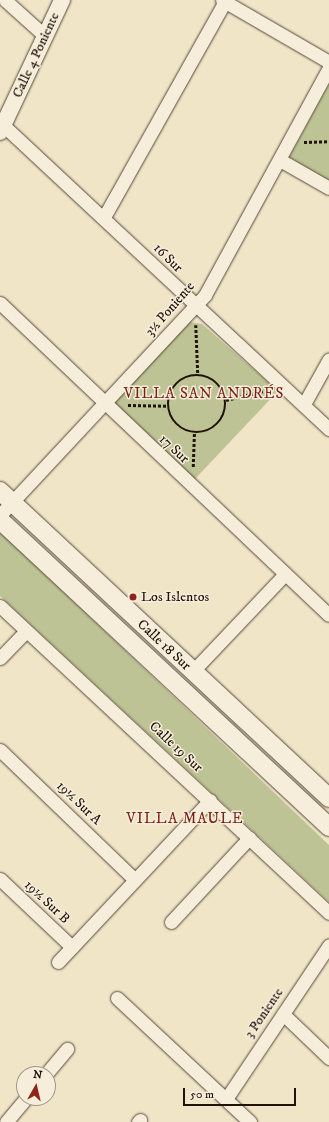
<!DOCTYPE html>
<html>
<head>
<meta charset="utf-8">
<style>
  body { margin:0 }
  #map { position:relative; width:329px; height:1122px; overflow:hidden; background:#f1e5c8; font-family:"IM FELL DW Pica",serif }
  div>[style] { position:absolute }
  .green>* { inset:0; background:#bdc394 }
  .path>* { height:2.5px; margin-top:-1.25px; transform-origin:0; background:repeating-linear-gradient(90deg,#211209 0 3px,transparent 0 5px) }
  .path>.ring { margin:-1.25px; padding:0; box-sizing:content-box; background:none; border:2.5px solid #211209; border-radius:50% }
  .roads { filter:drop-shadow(0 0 1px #554739) drop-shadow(0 0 1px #554739) }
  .minor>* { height:13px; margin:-6.5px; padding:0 6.5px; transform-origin:6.5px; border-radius:6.5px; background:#f6eedb }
  .tertiary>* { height:16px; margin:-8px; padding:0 8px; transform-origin:8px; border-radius:8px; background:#f6eedb }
  .secondary>* { height:18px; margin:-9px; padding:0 9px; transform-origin:9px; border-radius:9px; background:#f6eedb }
  .dots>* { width:11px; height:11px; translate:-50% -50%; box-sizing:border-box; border:2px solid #f6eedb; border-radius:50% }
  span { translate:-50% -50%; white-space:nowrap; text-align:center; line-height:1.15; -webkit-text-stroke:3px #f6eedb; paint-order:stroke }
  .street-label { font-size:14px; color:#211209 }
  .poi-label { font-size:14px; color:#211209 }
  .left { translate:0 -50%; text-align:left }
  .neighbourhood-label { font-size:15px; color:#7a1f14; letter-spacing:1px }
  .north { position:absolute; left:16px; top:1066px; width:40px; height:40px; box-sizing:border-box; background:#f6eedb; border:1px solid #a19687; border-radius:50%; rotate:8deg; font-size:11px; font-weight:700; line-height:16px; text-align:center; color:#211209 }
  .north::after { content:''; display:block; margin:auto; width:14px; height:18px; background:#8f2418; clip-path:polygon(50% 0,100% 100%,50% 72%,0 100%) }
  .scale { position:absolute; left:183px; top:1088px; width:113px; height:18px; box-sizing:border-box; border:2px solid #211209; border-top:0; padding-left:5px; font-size:12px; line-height:14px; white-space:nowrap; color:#211209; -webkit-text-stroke:3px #f6eedb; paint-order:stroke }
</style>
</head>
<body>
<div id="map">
  <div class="green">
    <i style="clip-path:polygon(329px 84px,329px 181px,289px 157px)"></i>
    <i style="clip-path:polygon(189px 322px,202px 324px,278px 391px,195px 479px,114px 402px)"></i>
    <i style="clip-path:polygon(0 531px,329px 845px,329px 902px,0 596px)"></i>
  </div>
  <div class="path">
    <i style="left:304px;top:142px;width:25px;rotate:-2deg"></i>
    <i style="left:196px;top:325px;width:50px;rotate:87.7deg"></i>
    <i class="ring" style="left:168px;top:375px;width:55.5px;height:55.5px"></i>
    <i style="left:226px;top:400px;width:42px;rotate:-13.7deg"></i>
    <i style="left:128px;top:405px;width:39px;rotate:1deg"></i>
    <i style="left:193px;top:467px;width:34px;rotate:-88deg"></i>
  </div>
  <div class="roads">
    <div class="minor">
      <i style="left:5px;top:0;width:54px;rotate:42deg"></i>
      <i style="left:222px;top:0;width:124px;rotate:30.1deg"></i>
      <i style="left:3px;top:125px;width:446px;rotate:43deg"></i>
      <i style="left:280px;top:160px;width:56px;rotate:29.7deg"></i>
      <i style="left:104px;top:217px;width:248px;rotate:-60.7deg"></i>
      <i style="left:0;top:303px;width:453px;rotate:43.5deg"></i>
      <i style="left:304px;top:404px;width:51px;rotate:-60.9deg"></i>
      <i style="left:0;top:515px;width:301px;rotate:-47deg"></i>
      <i style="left:205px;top:295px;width:259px;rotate:-61.4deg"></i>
      <i style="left:0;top:606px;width:450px;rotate:43deg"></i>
      <i style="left:0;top:658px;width:37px;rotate:-46deg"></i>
      <i style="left:193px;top:671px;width:134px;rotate:-46.5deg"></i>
      <i style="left:0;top:750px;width:187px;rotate:43.9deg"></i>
      <i style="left:0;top:879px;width:99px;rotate:43.4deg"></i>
      <i style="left:171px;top:922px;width:115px;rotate:-47.1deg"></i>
      <i style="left:58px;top:962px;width:222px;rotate:-46.8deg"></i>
      <i style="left:117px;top:998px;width:182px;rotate:43deg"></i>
      <i style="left:283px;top:1014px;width:64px;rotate:43.7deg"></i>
      <i style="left:46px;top:1074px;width:33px;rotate:-50deg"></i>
      <i style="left:226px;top:1099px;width:185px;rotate:-56.2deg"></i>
      <i style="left:6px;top:1122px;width:31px;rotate:-50deg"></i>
      <i style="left:138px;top:1122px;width:3px;rotate:-45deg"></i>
    </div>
    <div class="tertiary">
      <i style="left:0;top:132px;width:146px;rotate:-64.8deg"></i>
    </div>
    <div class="secondary">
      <i style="left:0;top:491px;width:450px;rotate:43deg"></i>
      <i style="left:0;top:520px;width:450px;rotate:43deg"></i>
    </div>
  </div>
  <div class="dots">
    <i style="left:133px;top:597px;background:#8f2418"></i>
  </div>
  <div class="street-label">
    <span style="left:36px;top:55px;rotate:-65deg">Calle 4 Poniente</span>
    <span style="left:168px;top:258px;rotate:45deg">16 Sur</span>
    <span style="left:170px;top:309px;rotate:-49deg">3½ Poniente</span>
    <span style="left:174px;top:449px;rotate:43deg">17 Sur</span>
    <span style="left:164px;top:645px;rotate:43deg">Calle 18 Sur</span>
    <span style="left:176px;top:747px;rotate:43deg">Calle 19 Sur</span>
    <span style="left:79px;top:803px;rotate:44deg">19½ Sur A</span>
    <span style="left:47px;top:902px;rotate:43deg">19½ Sur B</span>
    <span style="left:264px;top:1013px;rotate:-56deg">3 Poniente</span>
  </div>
  <div class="poi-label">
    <span class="left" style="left:141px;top:597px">Los Islentos</span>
  </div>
  <div class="neighbourhood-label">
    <span style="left:204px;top:394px">VILLA SAN ANDRÉS</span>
    <span style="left:185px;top:819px">VILLA MAULE</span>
  </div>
  <div class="north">N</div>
  <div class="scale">50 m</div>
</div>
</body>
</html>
